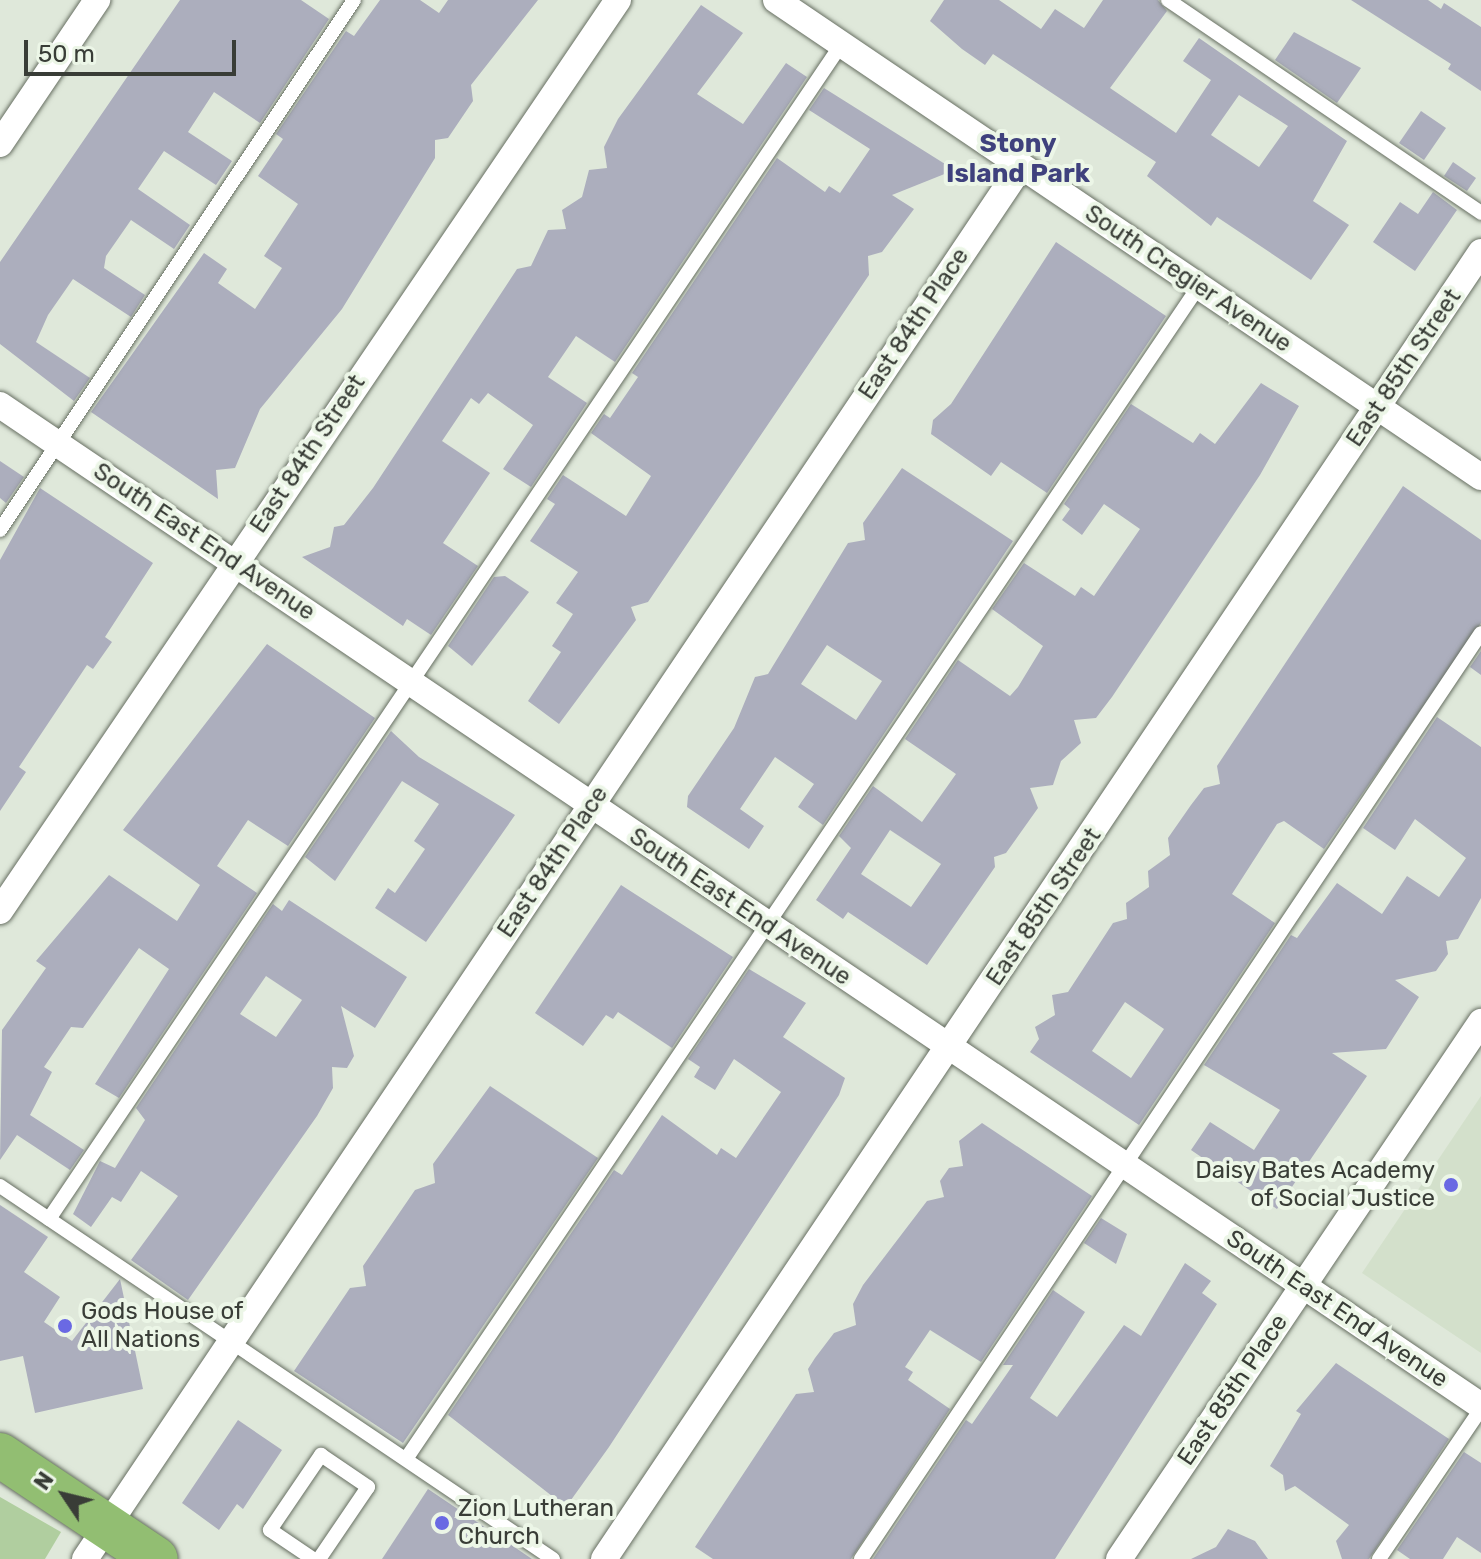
<!DOCTYPE html>
<html>
<head>
<meta charset="utf-8">
<style>
  body { margin:0 }
  #map { position:relative; width:1481px; height:1559px; overflow:hidden; background:#dfe8da; font-family:Rubik,sans-serif }
  div>[style] { position:absolute }
  .built>* { inset:0; background:#d3e0cb }
  .green>* { inset:0; background:#b0ce9f }
  .building>* { inset:0; background:#acaebd }
  .roads { filter:drop-shadow(0 0 2px #676f62) drop-shadow(0 0 2px #676f62) }
  .service>* { height:14px; margin:-7px; padding:0 7px; transform-origin:7px; border-radius:7px; background:#fff }
  .minor>* { height:26px; margin:-13px; padding:0 13px; transform-origin:13px; border-radius:13px; background:#fff }
  .trunk>* { height:44px; margin:-22px; padding:0 22px; transform-origin:22px; border-radius:22px; background:#92be72 }
  .dots>* { width:22px; height:22px; translate:-50% -50%; box-sizing:border-box; border:4px solid #ecf6e7; border-radius:50% }
  span { translate:-50% -50%; white-space:nowrap; text-align:center; line-height:1.15; -webkit-text-stroke:8px #ecf6e7; paint-order:stroke }
  .street-label { font-size:24px; color:#393d37 }
  .poi-label { font-size:24px; color:#393d37 }
  .right { translate:-100% -50%; text-align:right }
  .left { translate:0 -50%; text-align:left }
  .neighbourhood-label { font-size:26px; color:#3f417d; font-weight:700 }
  .north { position:absolute; left:24px; top:1455px; width:80px; height:80px; -webkit-text-stroke:6px #ecf6e7; paint-order:stroke; rotate:305deg; font-size:22px; font-weight:700; line-height:32px; text-align:center; color:#393d37 }
  .north::after { content:''; display:block; margin:auto; width:28px; height:36px; background:#393d37; clip-path:polygon(50% 0,100% 100%,50% 72%,0 100%) }
  .scale { position:absolute; left:24px; top:40px; width:212px; height:36px; box-sizing:border-box; border:4px solid #393d37; border-top:0; padding-left:10px; font-size:24px; line-height:28px; white-space:nowrap; color:#393d37; -webkit-text-stroke:6px #ecf6e7; paint-order:stroke }
</style>
</head>
<body>
<div id="map">
  <div class="built">
    <i style="clip-path:polygon(1481px 1096px,1481px 1353px,1362px 1273px)"></i>
  </div>
  <div class="green">
    <i style="clip-path:polygon(0 1497px,61px 1532px,45px 1559px,0 1559px)"></i>
  </div>
  <div class="building">
    <i style="clip-path:polygon(180px 0,301px 0,329px 19px,260px 123px,214px 92px,188px 132px,232px 161px,216px 185px,164px 151px,138px 189px,190px 225px,174px 249px,131px 220px,106px 256px,104px 268px,145px 295px,131px 317px,73px 279px,48px 315px,36px 342px,90px 378px,74px 401px,0 344px,0 262px)"></i>
    <i style="clip-path:polygon(380px 0,420px 0,439px 13px,448px 0,538px 0,471px 85px,473px 101px,448px 138px,435px 140px,435px 158px,342px 309px,260px 409px,235px 468px,216px 470px,218px 499px,91px 412px,204px 253px,227px 269px,218px 283px,255px 309px,282px 268px,264px 256px,298px 204px,258px 176px,283px 139px,276px 134px,346px 31px,354px 36px)"></i>
    <i style="clip-path:polygon(evenodd,944px 0,999px 0,1041px 29px,1055px 9px,1084px 28px,1103px 0,1158px 0,1167px 11px,1110px 88px,1176px 133px,1211px 80px,1183px 61px,1199px 38px,1347px 141px,1313px 201px,1349px 225px,1311px 280px,1217px 217px,1211px 226px,1147px 176px,1156px 162px,993px 54px,985px 65px,962px 49px,930px 21px,944px 0,1239px 95px,1288px 126px,1259px 167px,1211px 135px,1239px 95px)"></i>
    <i style="clip-path:polygon(1351px 0,1428px 0,1441px 9px,1444px 3px,1481px 27px,1481px 91px,1448px 69px,1451px 64px)"></i>
    <i style="clip-path:polygon(701px 5px,743px 33px,697px 94px,743px 124px,786px 63px,807px 77px,615px 362px,576px 336px,548px 377px,587px 403px,531px 487px,503px 469px,533px 425px,488px 393px,479px 404px,471px 398px,442px 441px,490px 473px,443px 543px,478px 566px,431px 635px,407px 619px,403px 626px,302px 557px,330px 547px,334px 527px,344px 525px,373px 488px,517px 269px,531px 266px,548px 230px,566px 229px,562px 210px,582px 197px,589px 170px,607px 168px,604px 147px,618px 119px)"></i>
    <i style="clip-path:polygon(1294px 32px,1361px 68px,1337px 103px,1275px 60px)"></i>
    <i style="clip-path:polygon(824px 88px,945px 164px,947px 173px,892px 195px,914px 209px,882px 252px,868px 256px,869px 275px,648px 602px,631px 607px,636px 620px,559px 724px,528px 701px,561px 652px,552px 646px,573px 614px,556px 603px,578px 572px,530px 541px,555px 504px,547px 499px,563px 475px,626px 516px,651px 476px,591px 433px,604px 414px,610px 418px,638px 377px,632px 373px,777px 158px,825px 192px,829px 186px,840px 193px,870px 149px,809px 110px)"></i>
    <i style="clip-path:polygon(1421px 111px,1446px 128px,1424px 160px,1399px 143px)"></i>
    <i style="clip-path:polygon(1453px 162px,1476px 178px,1467px 191px,1444px 176px)"></i>
    <i style="clip-path:polygon(1433px 192px,1457px 210px,1415px 271px,1373px 242px,1400px 202px,1418px 214px)"></i>
    <i style="clip-path:polygon(1056px 242px,1166px 316px,1047px 493px,1001px 462px,991px 476px,931px 434px,933px 420px,951px 404px)"></i>
    <i style="clip-path:polygon(evenodd,1261px 383px,1299px 406px,1260px 475px,1112px 697px,1096px 718px,1074px 720px,1081px 743px,1061px 761px,1053px 785px,1030px 788px,1038px 808px,1006px 853px,994px 857px,995px 867px,927px 965px,848px 912px,843px 919px,816px 900px,851px 848px,839px 836px,873px 786px,922px 822px,956px 774px,905px 739px,958px 660px,1010px 696px,1018px 687px,1043px 646px,992px 609px,1024px 563px,1075px 596px,1081px 587px,1094px 596px,1140px 529px,1104px 504px,1082px 535px,1062px 520px,1070px 509px,1064px 504px,1131px 404px,1193px 443px,1200px 433px,1215px 444px,1261px 383px,890px 830px,941px 864px,911px 907px,861px 874px,890px 830px)"></i>
    <i style="clip-path:polygon(0 461px,24px 477px,6px 503px,0 498px)"></i>
    <i style="clip-path:polygon(evenodd,902px 468px,1013px 541px,823px 825px,798px 807px,814px 784px,775px 757px,740px 809px,764px 826px,749px 849px,687px 807px,688px 796px,734px 728px,755px 677px,768px 674px,848px 543px,865px 540px,863px 523px,902px 468px,827px 645px,882px 681px,856px 720px,801px 684px,827px 645px)"></i>
    <i style="clip-path:polygon(evenodd,1403px 486px,1481px 540px,1481px 623px,1324px 849px,1284px 821px,1277px 824px,1232px 894px,1275px 923px,1139px 1125px,1030px 1052px,1039px 1039px,1035px 1027px,1055px 1015px,1052px 995px,1068px 992px,1113px 923px,1127px 919px,1126px 903px,1149px 887px,1148px 871px,1170px 855px,1168px 838px,1191px 805px,1204px 788px,1220px 784px,1217px 766px,1403px 486px,1125px 1002px,1164px 1029px,1131px 1078px,1092px 1051px,1125px 1002px)"></i>
    <i style="clip-path:polygon(40px 488px,153px 563px,105px 637px,112px 642px,93px 669px,87px 665px,19px 767px,26px 772px,0 811px,0 560px)"></i>
    <i style="clip-path:polygon(505px 576px,529px 592px,472px 666px,448px 646px,494px 577px)"></i>
    <i style="clip-path:polygon(267px 644px,375px 718px,288px 846px,248px 820px,217px 866px,257px 893px,119px 1098px,95px 1084px,169px 969px,139px 948px,83px 1028px,71px 1027px,44px 1067px,52px 1072px,30px 1115px,84px 1150px,70px 1170px,17px 1135px,0 1160px,2px 1030px,46px 968px,36px 961px,109px 875px,177px 921px,200px 885px,123px 830px)"></i>
    <i style="clip-path:polygon(1481px 651px,1481px 675px,1470px 667px)"></i>
    <i style="clip-path:polygon(1437px 717px,1481px 747px,1481px 898px,1458px 939px,1446px 941px,1448px 954px,1436px 971px,1395px 980px,1419px 997px,1386px 1049px,1332px 1053px,1367px 1076px,1277px 1209px,1191px 1150px,1210px 1122px,1254px 1150px,1280px 1110px,1204px 1065px,1291px 935px,1297px 938px,1337px 883px,1382px 914px,1407px 876px,1439px 897px,1466px 858px,1415px 819px,1395px 850px,1363px 828px)"></i>
    <i style="clip-path:polygon(391px 731px,419px 757px,515px 815px,426px 942px,375px 908px,388px 888px,395px 893px,425px 849px,414px 841px,439px 804px,402px 781px,335px 881px,305px 857px)"></i>
    <i style="clip-path:polygon(621px 885px,733px 957px,672px 1048px,618px 1012px,613px 1019px,606px 1015px,583px 1046px,535px 1013px)"></i>
    <i style="clip-path:polygon(evenodd,289px 900px,407px 977px,375px 1028px,341px 1006px,354px 1056px,347px 1068px,332px 1067px,333px 1088px,317px 1116px,188px 1300px,131px 1260px,178px 1196px,141px 1171px,121px 1202px,112px 1197px,91px 1227px,73px 1214px,100px 1161px,115px 1168px,145px 1120px,136px 1108px,273px 904px,282px 911px,289px 900px,266px 976px,302px 1000px,276px 1037px,240px 1014px,266px 976px)"></i>
    <i style="clip-path:polygon(749px 969px,806px 1003px,783px 1037px,845px 1078px,839px 1095px,609px 1447px,571px 1500px,561px 1503px,448px 1415px,614px 1170px,622px 1175px,662px 1115px,717px 1155px,721px 1148px,736px 1158px,781px 1092px,734px 1059px,715px 1090px,694px 1077px,700px 1067px,688px 1059px)"></i>
    <i style="clip-path:polygon(490px 1086px,598px 1158px,403px 1443px,294px 1371px,350px 1288px,366px 1286px,363px 1266px,415px 1190px,435px 1183px,433px 1164px)"></i>
    <i style="clip-path:polygon(982px 1123px,1092px 1196px,981px 1362px,930px 1330px,905px 1367px,913px 1372px,908px 1380px,950px 1409px,851px 1559px,713px 1559px,695px 1547px,796px 1394px,814px 1392px,808px 1369px,815px 1358px,834px 1333px,856px 1325px,853px 1304px,863px 1285px,927px 1201px,944px 1197px,940px 1181px,949px 1168px,963px 1166px,959px 1141px)"></i>
    <i style="clip-path:polygon(0 1205px,48px 1237px,24px 1272px,60px 1297px,44px 1322px,72px 1341px,120px 1279px,143px 1389px,35px 1413px,23px 1356px,0 1361px)"></i>
    <i style="clip-path:polygon(1101px 1218px,1127px 1234px,1116px 1264px,1084px 1243px)"></i>
    <i style="clip-path:polygon(1185px 1263px,1211px 1281px,1202px 1293px,1217px 1304px,1055px 1559px,873px 1559px,966px 1420px,972px 1424px,1013px 1365px,1003px 1365px,1053px 1290px,1085px 1312px,1030px 1398px,1057px 1417px,1124px 1325px,1141px 1336px)"></i>
    <i style="clip-path:polygon(1336px 1363px,1449px 1439px,1369px 1559px,1342px 1559px,1336px 1541px,1349px 1525px,1295px 1486px,1285px 1491px,1283px 1475px,1270px 1466px,1301px 1414px,1296px 1411px)"></i>
    <i style="clip-path:polygon(238px 1420px,282px 1450px,243px 1509px,237px 1504px,219px 1530px,182px 1503px)"></i>
    <i style="clip-path:polygon(1464px 1452px,1481px 1463px,1481px 1553px,1457px 1537px,1443px 1559px,1410px 1559px,1397px 1550px)"></i>
    <i style="clip-path:polygon(428px 1489px,532px 1559px,382px 1559px)"></i>
    <i style="clip-path:polygon(1228px 1529px,1255px 1541px,1268px 1559px,1191px 1559px,1216px 1547px)"></i>
  </div>
  <div class="roads">
    <div class="service">
      <i style="left:1168px;top:0;width:379px;rotate:34.2deg"></i>
      <i style="left:0;top:530px;width:637px;rotate:-56.26deg"></i>
      <i style="left:0;top:1186px;width:667px;rotate:34deg"></i>
      <i style="left:49px;top:1219px;width:1416px;rotate:-56deg"></i>
      <i style="left:406px;top:1459px;width:1416px;rotate:-55.94deg"></i>
      <i style="left:313px;top:1559px;width:52px;rotate:-146deg"></i>
      <i style="left:270px;top:1530px;width:91px;rotate:-55.8deg"></i>
      <i style="left:321px;top:1455px;width:57px;rotate:34.2deg"></i>
      <i style="left:368px;top:1487px;width:87px;rotate:124.2deg"></i>
      <i style="left:861px;top:1559px;width:1114px;rotate:-56.2deg"></i>
      <i style="left:1379px;top:1559px;width:181px;rotate:-55.8deg"></i>
    </div>
    <div class="minor">
      <i style="left:776px;top:0;width:851px;rotate:34.08deg"></i>
      <i style="left:0;top:144px;width:174px;rotate:-56deg"></i>
      <i style="left:0;top:405px;width:1788px;rotate:34.05deg"></i>
      <i style="left:0;top:911px;width:1101px;rotate:-55.85deg"></i>
      <i style="left:85px;top:1559px;width:1678px;rotate:-56.1deg"></i>
      <i style="left:604px;top:1559px;width:1574px;rotate:-56.14deg"></i>
      <i style="left:1119px;top:1559px;width:648px;rotate:-56.02deg"></i>
    </div>
    <div class="trunk">
      <i style="left:0;top:1455px;width:187px;rotate:33.7deg"></i>
    </div>
  </div>
  <div class="dots">
    <i style="left:1451px;top:1185px;background:#6a69e3"></i>
    <i style="left:65px;top:1326px;background:#6a69e3"></i>
    <i style="left:442px;top:1523px;background:#6a69e3"></i>
  </div>
  <div class="street-label">
    <span style="left:1188px;top:279px;rotate:34deg">South Cregier Avenue</span>
    <span style="left:914px;top:324px;rotate:-56deg">East 84th Place</span>
    <span style="left:1404px;top:368px;rotate:-56deg">East 85th Street</span>
    <span style="left:308px;top:454px;rotate:-56deg">East 84th Street</span>
    <span style="left:204px;top:542px;rotate:34deg">South East End Avenue</span>
    <span style="left:553px;top:862px;rotate:-56deg">East 84th Place</span>
    <span style="left:740px;top:907px;rotate:34deg">South East End Avenue</span>
    <span style="left:1044px;top:907px;rotate:-56deg">East 85th Street</span>
    <span style="left:1337px;top:1309px;rotate:34deg">South East End Avenue</span>
    <span style="left:1233px;top:1390px;rotate:-56deg">East 85th Place</span>
  </div>
  <div class="poi-label">
    <span class="right" style="left:1435px;top:1185px">Daisy Bates Academy<br>of Social Justice</span>
    <span class="left" style="left:81px;top:1326px">Gods House of<br>All Nations</span>
    <span class="left" style="left:458px;top:1523px">Zion Lutheran<br>Church</span>
  </div>
  <div class="neighbourhood-label">
    <span style="left:1018px;top:159px">Stony<br>Island Park</span>
  </div>
  <div class="north">N</div>
  <div class="scale">50 m</div>
</div>
</body>
</html>
